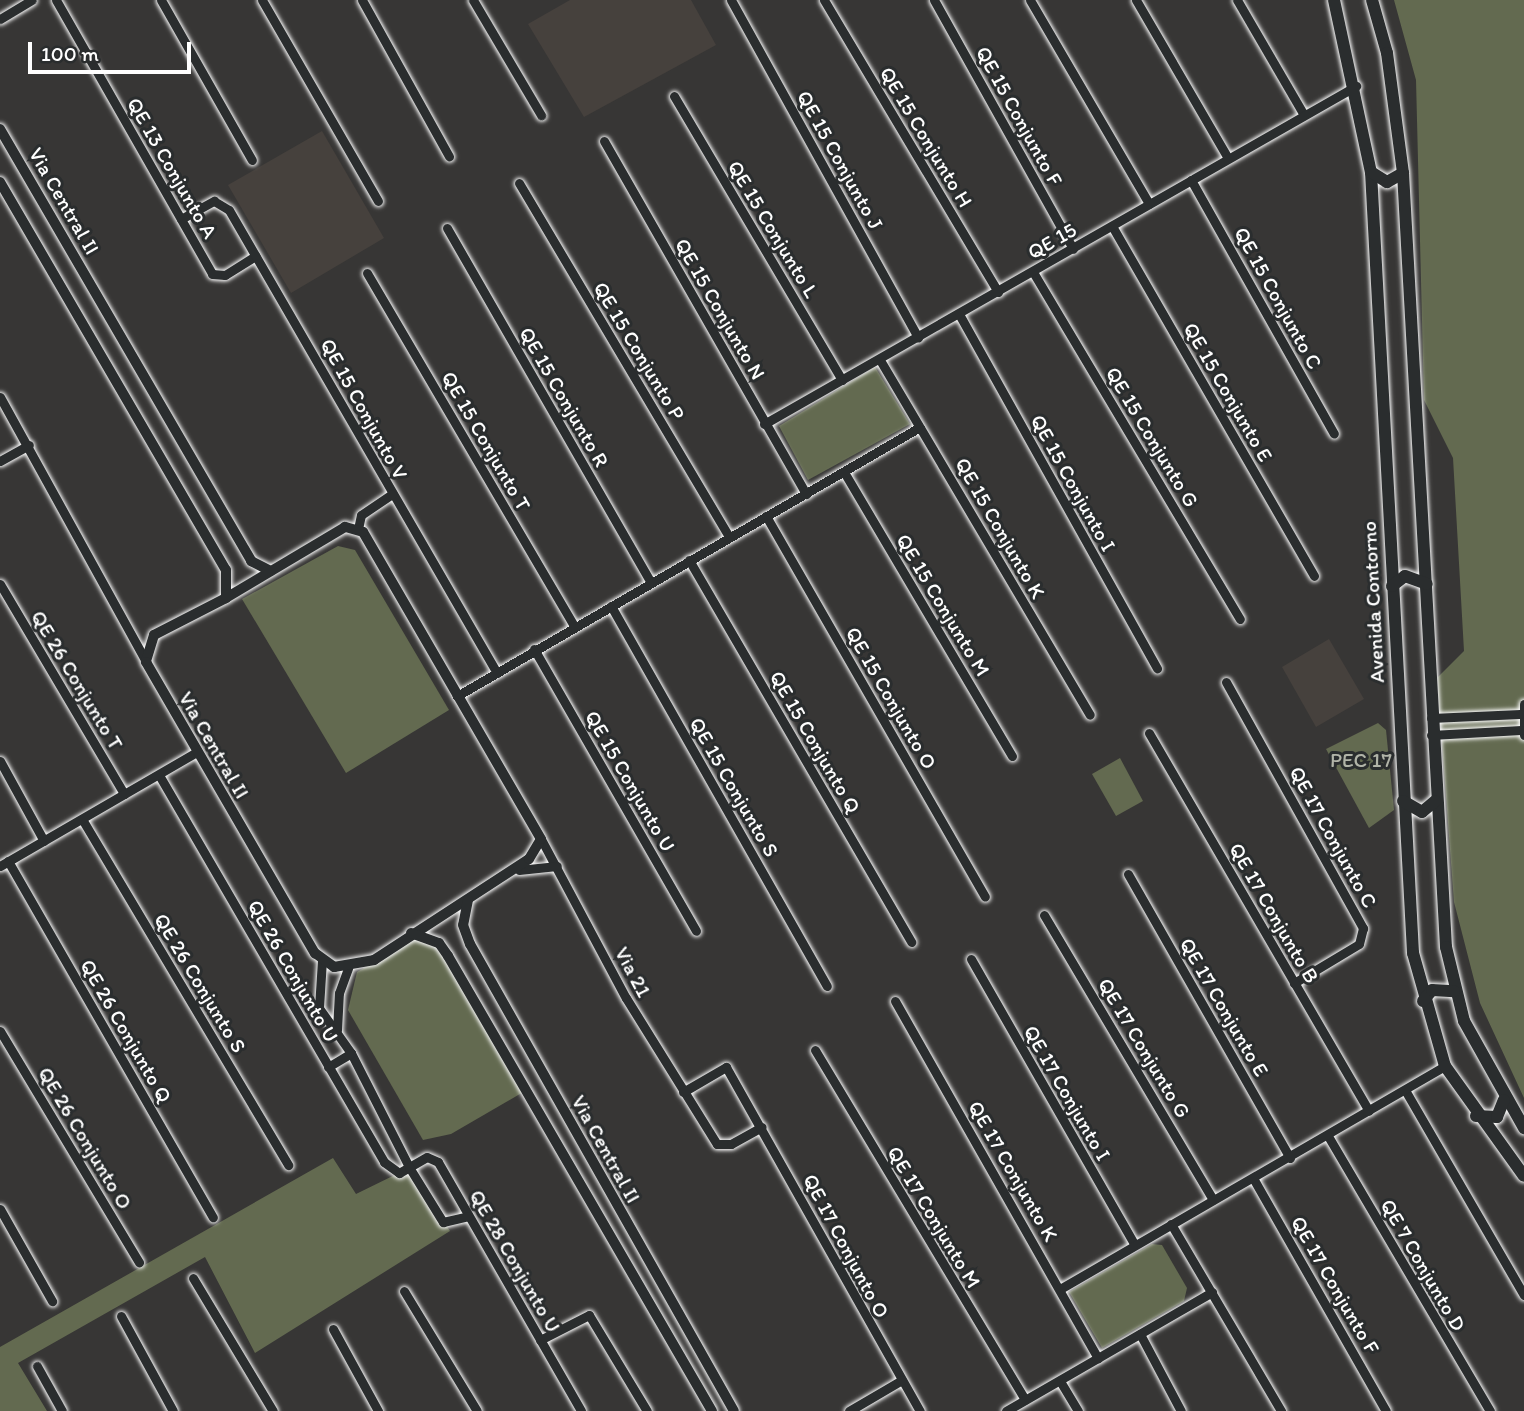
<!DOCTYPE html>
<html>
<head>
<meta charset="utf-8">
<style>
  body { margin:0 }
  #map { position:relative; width:1524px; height:1411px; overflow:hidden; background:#373635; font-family:Itim,sans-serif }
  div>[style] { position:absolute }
  .built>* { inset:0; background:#46413d }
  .green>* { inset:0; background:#636a50 }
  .roads { filter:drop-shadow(0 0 2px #fff) drop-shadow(0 0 2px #fff) }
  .minor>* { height:9px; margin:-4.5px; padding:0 4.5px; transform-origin:4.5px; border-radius:4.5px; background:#2a2d2e }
  .tertiary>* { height:10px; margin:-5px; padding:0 5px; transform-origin:5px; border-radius:5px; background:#2a2d2e }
  .secondary>* { height:12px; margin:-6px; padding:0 6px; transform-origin:6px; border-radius:6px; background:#2a2d2e }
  span { translate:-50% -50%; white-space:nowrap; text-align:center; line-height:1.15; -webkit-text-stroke:6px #2a2d2e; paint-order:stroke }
  .street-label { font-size:21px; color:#fff }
  .park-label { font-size:21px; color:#b1b4a8 }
  .scale { position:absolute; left:28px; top:42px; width:163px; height:32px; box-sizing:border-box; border:4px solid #fff; border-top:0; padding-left:9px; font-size:21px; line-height:24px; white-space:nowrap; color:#fff; -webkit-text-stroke:5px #2a2d2e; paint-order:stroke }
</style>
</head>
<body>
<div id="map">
  <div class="built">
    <i style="clip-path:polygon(570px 0,691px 0,716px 45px,584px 117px,528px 24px)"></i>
    <i style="clip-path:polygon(322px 131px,384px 238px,291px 293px,228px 185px)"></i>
    <i style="clip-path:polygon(1329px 639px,1364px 699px,1316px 727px,1282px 667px)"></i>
  </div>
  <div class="green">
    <i style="clip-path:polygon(1394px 0,1524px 0,1524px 1098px,1480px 1003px,1454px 902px,1437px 678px,1464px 651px,1453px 458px,1424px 400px,1416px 80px)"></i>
    <i style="clip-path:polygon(875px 367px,910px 424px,808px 480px,779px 426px)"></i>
    <i style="clip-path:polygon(338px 546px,355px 550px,449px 710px,346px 773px,242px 599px)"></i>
    <i style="clip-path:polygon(1378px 723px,1386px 730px,1394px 810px,1369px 828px,1326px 749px)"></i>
    <i style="clip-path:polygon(1120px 758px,1143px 801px,1116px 816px,1092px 774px)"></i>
    <i style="clip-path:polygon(417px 938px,442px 944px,525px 1091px,451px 1134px,423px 1140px,348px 1010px,357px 972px)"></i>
    <i style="clip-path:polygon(333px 1158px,356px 1194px,407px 1169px,450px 1231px,255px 1353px,205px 1257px,18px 1363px,47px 1411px,0 1411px,0 1347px)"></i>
    <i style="clip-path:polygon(1152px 1244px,1162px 1245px,1187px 1288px,1184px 1301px,1102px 1348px,1069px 1292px)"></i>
  </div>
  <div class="roads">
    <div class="minor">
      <i style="left:56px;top:0;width:315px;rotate:60.3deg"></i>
      <i style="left:212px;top:274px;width:13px;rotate:4deg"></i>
      <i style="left:225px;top:275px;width:36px;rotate:-32deg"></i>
      <i style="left:161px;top:0;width:184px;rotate:60.4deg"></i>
      <i style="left:262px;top:0;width:232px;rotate:60deg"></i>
      <i style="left:362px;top:0;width:179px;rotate:60.9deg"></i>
      <i style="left:473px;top:0;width:134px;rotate:59.4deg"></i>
      <i style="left:731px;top:0;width:386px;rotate:61deg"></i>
      <i style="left:824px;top:0;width:340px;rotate:59.2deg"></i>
      <i style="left:934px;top:0;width:285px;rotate:60.8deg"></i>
      <i style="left:1030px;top:0;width:236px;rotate:59.7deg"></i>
      <i style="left:1136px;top:0;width:183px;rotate:59.8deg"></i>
      <i style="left:1237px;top:0;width:133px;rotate:59.8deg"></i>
      <i style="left:0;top:19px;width:37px;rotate:-31deg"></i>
      <i style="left:674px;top:96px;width:330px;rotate:59.4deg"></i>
      <i style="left:604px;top:141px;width:407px;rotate:60.2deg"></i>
      <i style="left:1191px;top:180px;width:291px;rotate:60.6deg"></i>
      <i style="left:519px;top:183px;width:412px;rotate:59.3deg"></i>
      <i style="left:181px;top:219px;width:38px;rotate:-29deg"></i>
      <i style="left:214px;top:201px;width:17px;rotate:31deg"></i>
      <i style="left:229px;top:210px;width:535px;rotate:59.94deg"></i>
      <i style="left:1112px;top:226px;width:404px;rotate:60deg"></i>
      <i style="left:447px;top:228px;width:409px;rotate:60.1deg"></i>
      <i style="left:1033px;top:272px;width:404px;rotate:59.2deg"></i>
      <i style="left:367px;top:273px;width:409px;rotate:59.6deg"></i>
      <i style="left:959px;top:314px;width:406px;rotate:60.8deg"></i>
      <i style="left:880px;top:360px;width:412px;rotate:59.4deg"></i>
      <i style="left:0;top:397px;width:303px;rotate:61.1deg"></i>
      <i style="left:764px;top:424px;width:682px;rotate:-29.72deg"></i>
      <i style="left:0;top:461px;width:33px;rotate:-29deg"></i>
      <i style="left:844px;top:472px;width:330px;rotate:59.4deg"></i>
      <i style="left:766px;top:516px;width:439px;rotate:60.1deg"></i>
      <i style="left:358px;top:529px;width:14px;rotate:-78deg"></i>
      <i style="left:361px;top:515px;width:37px;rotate:-34deg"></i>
      <i style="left:689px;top:560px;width:442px;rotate:59.8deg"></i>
      <i style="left:0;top:584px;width:244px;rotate:59.4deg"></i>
      <i style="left:611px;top:606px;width:437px;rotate:60.4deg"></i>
      <i style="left:534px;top:649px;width:325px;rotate:60.1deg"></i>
      <i style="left:1226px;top:682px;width:282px;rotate:60.9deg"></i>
      <i style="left:1363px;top:928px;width:16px;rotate:104deg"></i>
      <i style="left:1359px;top:944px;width:76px;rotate:149deg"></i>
      <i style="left:457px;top:696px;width:535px;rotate:-30.16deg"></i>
      <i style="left:1524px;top:704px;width:31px;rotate:90deg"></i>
      <i style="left:1431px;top:718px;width:89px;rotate:-2.6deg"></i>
      <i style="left:1149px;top:733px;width:437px;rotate:59.8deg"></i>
      <i style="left:1431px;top:735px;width:90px;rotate:-3.2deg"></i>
      <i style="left:0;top:761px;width:91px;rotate:61.2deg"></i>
      <i style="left:159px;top:775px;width:448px;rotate:59.8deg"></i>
      <i style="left:384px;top:1162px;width:19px;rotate:36deg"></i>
      <i style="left:399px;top:1173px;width:32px;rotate:-30deg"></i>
      <i style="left:427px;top:1157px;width:12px;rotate:24deg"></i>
      <i style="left:438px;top:1162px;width:287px;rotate:60.1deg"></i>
      <i style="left:82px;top:819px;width:403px;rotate:59.2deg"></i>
      <i style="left:541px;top:839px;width:180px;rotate:61.9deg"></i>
      <i style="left:626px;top:998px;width:172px;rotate:58.1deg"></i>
      <i style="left:717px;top:1144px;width:14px"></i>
      <i style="left:731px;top:1144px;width:35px;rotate:-29deg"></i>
      <i style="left:8px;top:861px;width:411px;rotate:60.1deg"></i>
      <i style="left:0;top:866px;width:225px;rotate:-30.1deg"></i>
      <i style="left:519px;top:870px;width:38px;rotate:-6deg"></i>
      <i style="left:1128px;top:874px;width:327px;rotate:60.3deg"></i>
      <i style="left:1044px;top:915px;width:331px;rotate:59.3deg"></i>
      <i style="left:971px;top:959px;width:328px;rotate:60.2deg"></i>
      <i style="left:322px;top:960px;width:48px;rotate:93.6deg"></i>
      <i style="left:319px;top:1008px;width:55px;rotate:54.6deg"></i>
      <i style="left:351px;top:1053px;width:128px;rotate:63deg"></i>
      <i style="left:409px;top:1167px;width:65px;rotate:58.3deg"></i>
      <i style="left:443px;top:1222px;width:26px;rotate:-13deg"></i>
      <i style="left:895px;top:1001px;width:411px;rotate:60.4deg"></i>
      <i style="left:337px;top:1030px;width:37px;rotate:-87deg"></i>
      <i style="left:339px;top:993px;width:27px;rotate:-70deg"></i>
      <i style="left:0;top:1031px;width:270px;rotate:59deg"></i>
      <i style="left:815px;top:1050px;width:408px;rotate:59deg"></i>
      <i style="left:328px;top:1067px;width:27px;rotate:-31deg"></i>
      <i style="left:1405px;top:1090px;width:237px;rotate:59.9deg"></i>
      <i style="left:683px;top:1092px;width:50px;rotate:-30.2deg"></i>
      <i style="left:726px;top:1067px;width:395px;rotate:60.6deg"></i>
      <i style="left:1328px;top:1136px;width:319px;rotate:59.5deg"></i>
      <i style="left:1253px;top:1178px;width:268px;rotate:60.3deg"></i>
      <i style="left:0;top:1209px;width:106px;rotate:60.5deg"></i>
      <i style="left:1171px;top:1224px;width:217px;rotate:59.5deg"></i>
      <i style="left:193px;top:1278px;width:155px;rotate:59deg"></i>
      <i style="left:1060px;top:1289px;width:445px;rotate:-30.1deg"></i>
      <i style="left:404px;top:1291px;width:140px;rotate:58.7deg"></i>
      <i style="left:121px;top:1316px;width:108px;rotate:61.3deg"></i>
      <i style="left:333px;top:1329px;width:94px;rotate:61.2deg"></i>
      <i style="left:1140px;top:1334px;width:87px;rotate:62deg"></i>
      <i style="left:540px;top:1340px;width:55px;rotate:-27deg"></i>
      <i style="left:589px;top:1315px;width:112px;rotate:58.9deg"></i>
      <i style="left:37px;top:1366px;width:51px;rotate:60.9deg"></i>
      <i style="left:1060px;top:1381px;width:35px;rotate:59deg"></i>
      <i style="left:849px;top:1411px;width:61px;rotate:-30.3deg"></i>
      <i style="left:1006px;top:1411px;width:238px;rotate:-30deg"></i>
    </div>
    <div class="tertiary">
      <i style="left:0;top:129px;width:500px;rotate:59.8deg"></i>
      <i style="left:251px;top:561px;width:22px;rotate:27deg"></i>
      <i style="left:0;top:182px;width:449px;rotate:59.8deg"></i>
      <i style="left:226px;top:570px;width:28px;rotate:90deg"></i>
      <i style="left:226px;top:598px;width:81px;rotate:152.8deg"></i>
      <i style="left:154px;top:635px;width:28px;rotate:107deg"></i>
      <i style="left:146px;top:662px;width:337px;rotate:59.9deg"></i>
      <i style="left:315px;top:953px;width:24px;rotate:36deg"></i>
      <i style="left:334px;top:967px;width:41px;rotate:-9.9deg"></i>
      <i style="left:374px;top:960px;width:185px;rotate:-33.1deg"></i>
      <i style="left:529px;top:859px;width:23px;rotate:-59deg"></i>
      <i style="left:541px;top:839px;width:355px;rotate:-120.1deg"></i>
      <i style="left:363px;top:532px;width:19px;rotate:-164deg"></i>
      <i style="left:345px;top:527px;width:139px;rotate:149.2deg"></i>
      <i style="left:468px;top:900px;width:25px;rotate:101deg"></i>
      <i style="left:463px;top:925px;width:20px;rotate:70deg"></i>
      <i style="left:470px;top:944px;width:536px;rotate:60.52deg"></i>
      <i style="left:411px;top:933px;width:30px;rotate:20deg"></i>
      <i style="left:439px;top:943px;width:16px;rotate:55deg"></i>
      <i style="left:448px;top:956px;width:526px;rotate:59.88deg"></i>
    </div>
    <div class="secondary">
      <i style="left:1334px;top:0;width:176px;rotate:77.9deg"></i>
      <i style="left:1371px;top:172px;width:782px;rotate:86.92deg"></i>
      <i style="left:1413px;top:953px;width:117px;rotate:74.2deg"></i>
      <i style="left:1445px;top:1066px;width:135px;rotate:54.3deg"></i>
      <i style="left:1372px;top:0;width:55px;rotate:74.2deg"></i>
      <i style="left:1387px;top:53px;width:121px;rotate:82.4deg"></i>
      <i style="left:1403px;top:173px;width:775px;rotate:86.82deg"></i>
      <i style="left:1446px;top:947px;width:76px;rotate:76.3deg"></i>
      <i style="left:1464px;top:1021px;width:123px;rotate:60.7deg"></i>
      <i style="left:1371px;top:172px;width:19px;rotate:32deg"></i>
      <i style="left:1387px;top:182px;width:18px;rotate:-29deg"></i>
      <i style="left:1392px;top:586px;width:16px;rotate:-38deg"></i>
      <i style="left:1405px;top:576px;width:23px;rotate:20deg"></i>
      <i style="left:1403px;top:801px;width:22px;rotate:30deg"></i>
      <i style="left:1422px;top:812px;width:17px;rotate:-40deg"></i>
      <i style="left:1423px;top:1001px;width:14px;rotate:-51deg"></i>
      <i style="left:1432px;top:990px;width:22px;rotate:3deg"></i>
      <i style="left:1476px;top:1116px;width:21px;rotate:3deg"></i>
      <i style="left:1497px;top:1117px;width:18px;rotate:-68deg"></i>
    </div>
  </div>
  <div class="street-label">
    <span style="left:1019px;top:116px;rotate:61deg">QE 15 Conjunto F</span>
    <span style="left:926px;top:137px;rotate:59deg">QE 15 Conjunto H</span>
    <span style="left:840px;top:160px;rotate:61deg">QE 15 Conjunto J</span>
    <span style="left:172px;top:168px;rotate:60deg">QE 13 Conjunto A</span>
    <span style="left:64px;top:201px;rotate:60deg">Via Central II</span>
    <span style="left:773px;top:229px;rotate:59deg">QE 15 Conjunto L</span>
    <span style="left:1052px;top:241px;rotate:-30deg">QE 15</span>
    <span style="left:1278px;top:298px;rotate:61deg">QE 15 Conjunto C</span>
    <span style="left:720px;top:309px;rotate:60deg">QE 15 Conjunto N</span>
    <span style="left:639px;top:351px;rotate:59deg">QE 15 Conjunto P</span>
    <span style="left:1228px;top:392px;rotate:60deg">QE 15 Conjunto E</span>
    <span style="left:564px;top:397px;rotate:60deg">QE 15 Conjunto R</span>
    <span style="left:364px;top:409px;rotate:61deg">QE 15 Conjunto V</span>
    <span style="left:1152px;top:437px;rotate:59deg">QE 15 Conjunto G</span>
    <span style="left:486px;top:441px;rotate:60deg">QE 15 Conjunto T</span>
    <span style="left:1073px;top:483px;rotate:61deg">QE 15 Conjunto I</span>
    <span style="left:1000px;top:528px;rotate:60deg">QE 15 Conjunto K</span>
    <span style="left:1373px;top:602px;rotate:-93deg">Avenida Contorno</span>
    <span style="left:943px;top:605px;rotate:59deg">QE 15 Conjunto M</span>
    <span style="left:77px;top:680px;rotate:59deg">QE 26 Conjunto T</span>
    <span style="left:891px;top:698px;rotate:60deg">QE 15 Conjunto O</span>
    <span style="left:815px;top:742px;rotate:60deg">QE 15 Conjunto Q</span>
    <span style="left:214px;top:745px;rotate:60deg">Via Central II</span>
    <span style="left:630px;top:781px;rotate:60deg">QE 15 Conjunto U</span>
    <span style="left:734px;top:787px;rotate:60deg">QE 15 Conjunto S</span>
    <span style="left:1333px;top:837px;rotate:61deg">QE 17 Conjunto C</span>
    <span style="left:1274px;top:913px;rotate:60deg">QE 17 Conjunto B</span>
    <span style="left:293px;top:971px;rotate:60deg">QE 26 Conjunto U</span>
    <span style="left:633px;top:972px;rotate:62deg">Via 21</span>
    <span style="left:200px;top:983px;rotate:59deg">QE 26 Conjunto S</span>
    <span style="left:1224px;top:1007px;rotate:60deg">QE 17 Conjunto E</span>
    <span style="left:126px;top:1031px;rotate:60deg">QE 26 Conjunto Q</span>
    <span style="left:1144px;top:1048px;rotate:59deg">QE 17 Conjunto G</span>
    <span style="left:1067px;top:1093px;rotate:60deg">QE 17 Conjunto I</span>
    <span style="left:85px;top:1138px;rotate:59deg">QE 26 Conjunto O</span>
    <span style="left:606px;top:1149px;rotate:61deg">Via Central II</span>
    <span style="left:1013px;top:1171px;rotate:60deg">QE 17 Conjunto K</span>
    <span style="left:934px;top:1217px;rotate:59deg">QE 17 Conjunto M</span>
    <span style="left:846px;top:1246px;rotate:62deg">QE 17 Conjunto O</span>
    <span style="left:515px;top:1261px;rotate:60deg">QE 28 Conjunto U</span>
    <span style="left:1423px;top:1265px;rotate:60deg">QE 7 Conjunto D</span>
    <span style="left:1335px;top:1285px;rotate:60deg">QE 17 Conjunto F</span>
  </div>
  <div class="park-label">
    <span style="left:1361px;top:760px">PEC 17</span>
  </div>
  <div class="scale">100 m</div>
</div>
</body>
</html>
